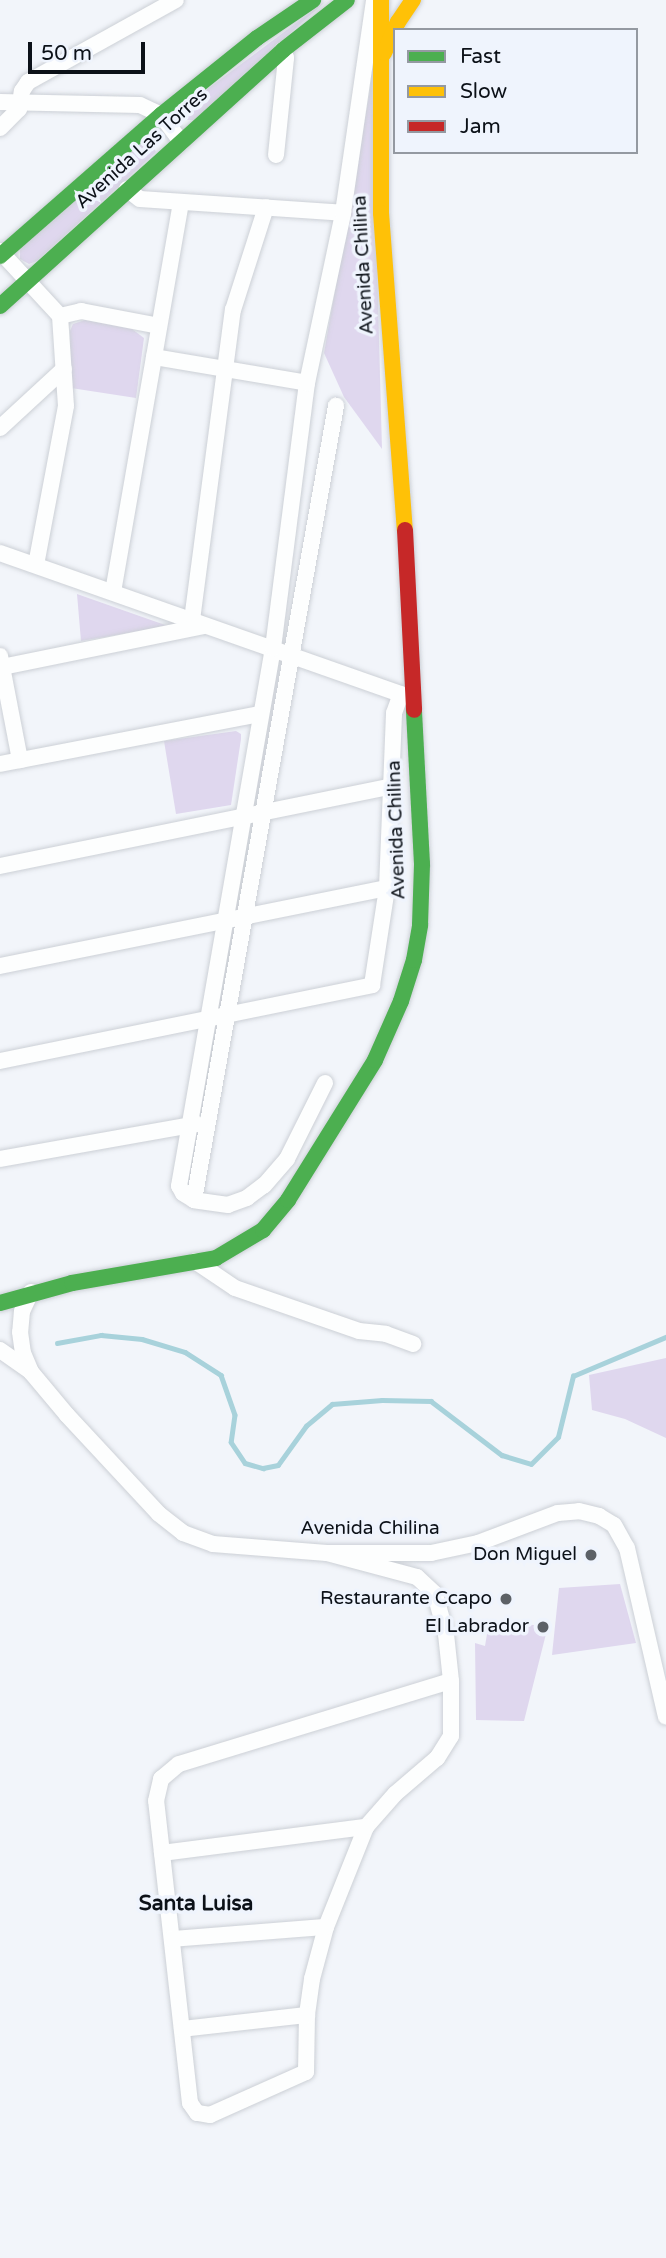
<!DOCTYPE html>
<html>
<head>
<meta charset="utf-8">
<style>
  body { margin:0 }
  #map { position:relative; width:666px; height:2258px; overflow:hidden; background:#f2f5fa; font-family:"Varela Round",sans-serif }
  div>[style] { position:absolute }
  .green>* { inset:0; background:#dfd7ee }
  .stream>* { height:4.5px; margin:-2.25px; padding:0 2.25px; transform-origin:2.25px; border-radius:2.25px; background:#a8d2db }
  .roads { filter:drop-shadow(0 0 2px #ccd0d6) drop-shadow(0 0 2px #ccd0d6) }
  .street>* { height:16px; margin:-8px; padding:0 8px; transform-origin:8px; border-radius:8px; background:#fdfefe }
  .fast>* { height:16px; margin:-8px; padding:0 8px; transform-origin:8px; border-radius:8px; background:#4caf50 }
  .slow>* { height:16px; margin:-8px; padding:0 8px; transform-origin:8px; border-radius:8px; background:#ffc107 }
  .jam>* { height:16px; margin:-8px; padding:0 8px; transform-origin:8px; border-radius:8px; background:#c62828 }
  .dots>* { width:19px; height:19px; translate:-50% -50%; box-sizing:border-box; border:4px solid #eff4fd; border-radius:50% }
  span { translate:-50% -50%; white-space:nowrap; text-align:center; line-height:1.15; -webkit-text-stroke:7px #eff4fd; paint-order:stroke }
  .street-label { font-size:19px; color:#0c1118 }
  .poi-label { font-size:19px; color:#0c1118 }
  .right { translate:-100% -50%; text-align:right }
  .neighbourhood-label { font-size:21px; color:#0c1118; font-weight:700 }
  .legend { position:absolute; left:393px; top:28px; width:245px; height:126px; box-sizing:border-box; background:#eff4fd; border:2px solid #9499a1; margin:0; padding:9px 12px; list-style:none; font-size:21px; color:#0c1118 }
  .legend li { display:flex; align-items:center; gap:14px; height:35px }
  .legend b { width:35px; border:2px solid #9499a1 }
  .scale { position:absolute; left:28px; top:42px; width:117px; height:32px; box-sizing:border-box; border:4px solid #0c1118; border-top:0; padding-left:9px; font-size:21px; line-height:24px; white-space:nowrap; color:#0c1118; -webkit-text-stroke:5px #eff4fd; paint-order:stroke }
</style>
</head>
<body>
<div id="map">
  <div class="green">
    <i style="clip-path:polygon(327px 0,194px 120px,180px 120px,178px 111px)"></i>
    <i style="clip-path:polygon(372px 79px,382px 449px,344px 397px,324px 353px)"></i>
    <i style="clip-path:polygon(147px 135px,156px 152px,37px 261px,29px 264px,20px 259px,20px 247px)"></i>
    <i style="clip-path:polygon(85px 320px,132px 329px,144px 338px,136px 398px,71px 388px,70px 331px,73px 324px)"></i>
    <i style="clip-path:polygon(77px 594px,168px 626px,81px 641px)"></i>
    <i style="clip-path:polygon(236px 731px,241px 734px,241px 739px,231px 805px,176px 814px,164px 741px)"></i>
    <i style="clip-path:polygon(666px 1358px,666px 1438px,625px 1419px,592px 1410px,589px 1375px)"></i>
    <i style="clip-path:polygon(620px 1584px,636px 1643px,552px 1655px,559px 1588px)"></i>
    <i style="clip-path:polygon(489px 1622px,548px 1626px,524px 1721px,476px 1720px,475px 1643px,485px 1646px)"></i>
  </div>
  <div class="stream">
    <i style="left:57px;top:1343px;width:45px;rotate:-10.3deg"></i>
    <i style="left:101px;top:1335px;width:41px;rotate:5.6deg"></i>
    <i style="left:142px;top:1339px;width:45px;rotate:16.8deg"></i>
    <i style="left:185px;top:1352px;width:43px;rotate:32.6deg"></i>
    <i style="left:221px;top:1375px;width:42px;rotate:70.7deg"></i>
    <i style="left:235px;top:1415px;width:27px;rotate:98deg"></i>
    <i style="left:231px;top:1442px;width:25px;rotate:56deg"></i>
    <i style="left:245px;top:1463px;width:19px;rotate:16deg"></i>
    <i style="left:263px;top:1468px;width:15px;rotate:-11deg"></i>
    <i style="left:278px;top:1465px;width:48px;rotate:-54.3deg"></i>
    <i style="left:306px;top:1426px;width:34px;rotate:-40deg"></i>
    <i style="left:332px;top:1404px;width:50px;rotate:-4.6deg"></i>
    <i style="left:382px;top:1400px;width:49px;rotate:1.2deg"></i>
    <i style="left:431px;top:1401px;width:89px;rotate:37.3deg"></i>
    <i style="left:502px;top:1455px;width:30px;rotate:17deg"></i>
    <i style="left:531px;top:1464px;width:38px;rotate:-45deg"></i>
    <i style="left:558px;top:1437px;width:63px;rotate:-76.2deg"></i>
    <i style="left:573px;top:1376px;width:101px;rotate:-22.8deg"></i>
  </div>
  <div class="roads">
    <div class="street">
      <i style="left:0;top:102px;width:140px;rotate:1.2deg"></i>
      <i style="left:140px;top:105px;width:23px;rotate:25deg"></i>
      <i style="left:161px;top:115px;width:34px;rotate:53deg"></i>
      <i style="left:0;top:128px;width:27px;rotate:-45deg"></i>
      <i style="left:19px;top:109px;width:18px;rotate:-81deg"></i>
      <i style="left:22px;top:91px;width:11px;rotate:-56deg"></i>
      <i style="left:28px;top:82px;width:169px;rotate:-29deg"></i>
      <i style="left:276px;top:155px;width:98px;rotate:-84.1deg"></i>
      <i style="left:286px;top:58px;width:9px;rotate:-111deg"></i>
      <i style="left:127px;top:189px;width:16px;rotate:38deg"></i>
      <i style="left:140px;top:199px;width:203px;rotate:3.9deg"></i>
      <i style="left:0;top:251px;width:88px;rotate:47.3deg"></i>
      <i style="left:60px;top:316px;width:90px;rotate:86.2deg"></i>
      <i style="left:66px;top:406px;width:162px;rotate:100.7deg"></i>
      <i style="left:60px;top:316px;width:22px;rotate:-13deg"></i>
      <i style="left:81px;top:311px;width:79px;rotate:10.9deg"></i>
      <i style="left:154px;top:357px;width:155px;rotate:9.6deg"></i>
      <i style="left:0;top:428px;width:87px;rotate:-42.7deg"></i>
      <i style="left:0;top:553px;width:435px;rotate:19.4deg"></i>
      <i style="left:113px;top:592px;width:396px;rotate:-80.1deg"></i>
      <i style="left:192px;top:620px;width:313px;rotate:-82.5deg"></i>
      <i style="left:233px;top:310px;width:108px;rotate:-72.2deg"></i>
      <i style="left:0;top:656px;width:106px;rotate:79.1deg"></i>
      <i style="left:2px;top:667px;width:206px;rotate:-11.5deg"></i>
      <i style="left:0;top:764px;width:265px;rotate:-10.9deg"></i>
      <i style="left:0;top:866px;width:398px;rotate:-11.5deg"></i>
      <i style="left:0;top:966px;width:395px;rotate:-11.4deg"></i>
      <i style="left:0;top:1061px;width:380px;rotate:-11.5deg"></i>
      <i style="left:372px;top:985px;width:98px;rotate:-81.2deg"></i>
      <i style="left:387px;top:888px;width:175px;rotate:-87.7deg"></i>
      <i style="left:394px;top:713px;width:20px;rotate:-70deg"></i>
      <i style="left:325px;top:1083px;width:85px;rotate:116.6deg"></i>
      <i style="left:287px;top:1159px;width:35px;rotate:131deg"></i>
      <i style="left:264px;top:1185px;width:21px;rotate:143deg"></i>
      <i style="left:247px;top:1198px;width:20px;rotate:160deg"></i>
      <i style="left:228px;top:1205px;width:34px;rotate:-172deg"></i>
      <i style="left:194px;top:1200px;width:13px;rotate:-148deg"></i>
      <i style="left:183px;top:1193px;width:8px;rotate:-120deg"></i>
      <i style="left:179px;top:1186px;width:546px;rotate:-80.09deg"></i>
      <i style="left:273px;top:648px;width:267px;rotate:-82.7deg"></i>
      <i style="left:307px;top:383px;width:174px;rotate:-78deg"></i>
      <i style="left:343px;top:213px;width:215px;rotate:-81.7deg"></i>
      <i style="left:0;top:1159px;width:200px;rotate:-10.1deg"></i>
      <i style="left:194px;top:1200px;width:807px;rotate:-79.86deg"></i>
      <i style="left:195px;top:1261px;width:48px;rotate:34deg"></i>
      <i style="left:235px;top:1288px;width:131px;rotate:19.1deg"></i>
      <i style="left:359px;top:1331px;width:27px;rotate:6deg"></i>
      <i style="left:386px;top:1334px;width:29px;rotate:20deg"></i>
      <i style="left:31px;top:1292px;width:21px;rotate:115deg"></i>
      <i style="left:22px;top:1311px;width:21px;rotate:95deg"></i>
      <i style="left:20px;top:1332px;width:21px;rotate:82deg"></i>
      <i style="left:23px;top:1353px;width:21px;rotate:67deg"></i>
      <i style="left:31px;top:1372px;width:56px;rotate:50.1deg"></i>
      <i style="left:67px;top:1415px;width:135px;rotate:47.1deg"></i>
      <i style="left:159px;top:1514px;width:31px;rotate:38deg"></i>
      <i style="left:183px;top:1533px;width:32px;rotate:20deg"></i>
      <i style="left:213px;top:1544px;width:114px;rotate:4.5deg"></i>
      <i style="left:327px;top:1553px;width:104px"></i>
      <i style="left:431px;top:1553px;width:48px;rotate:-12deg"></i>
      <i style="left:478px;top:1543px;width:85px;rotate:-20.6deg"></i>
      <i style="left:558px;top:1513px;width:21px;rotate:-5deg"></i>
      <i style="left:579px;top:1511px;width:21px;rotate:14deg"></i>
      <i style="left:599px;top:1516px;width:17px;rotate:31deg"></i>
      <i style="left:614px;top:1525px;width:26px;rotate:61deg"></i>
      <i style="left:627px;top:1548px;width:173px;rotate:77deg"></i>
      <i style="left:0;top:1350px;width:37px;rotate:35deg"></i>
      <i style="left:327px;top:1553px;width:93px;rotate:14.9deg"></i>
      <i style="left:417px;top:1577px;width:25px;rotate:43deg"></i>
      <i style="left:435px;top:1594px;width:41px;rotate:74.6deg"></i>
      <i style="left:446px;top:1634px;width:47px;rotate:83.9deg"></i>
      <i style="left:451px;top:1681px;width:55px;rotate:90deg"></i>
      <i style="left:451px;top:1736px;width:26px;rotate:122deg"></i>
      <i style="left:437px;top:1758px;width:55px;rotate:139.4deg"></i>
      <i style="left:395px;top:1794px;width:44px;rotate:131.3deg"></i>
      <i style="left:366px;top:1827px;width:108px;rotate:111.8deg"></i>
      <i style="left:326px;top:1927px;width:54px;rotate:105.1deg"></i>
      <i style="left:312px;top:1979px;width:36px;rotate:98deg"></i>
      <i style="left:307px;top:2015px;width:57px;rotate:91deg"></i>
      <i style="left:306px;top:2072px;width:105px;rotate:155.9deg"></i>
      <i style="left:210px;top:2115px;width:13px;rotate:-171deg"></i>
      <i style="left:197px;top:2113px;width:12px;rotate:-125deg"></i>
      <i style="left:190px;top:2103px;width:304px;rotate:-96.4deg"></i>
      <i style="left:156px;top:1801px;width:23px;rotate:-77deg"></i>
      <i style="left:161px;top:1779px;width:23px;rotate:-40deg"></i>
      <i style="left:179px;top:1764px;width:284px;rotate:-17deg"></i>
      <i style="left:162px;top:1853px;width:206px;rotate:-7.3deg"></i>
      <i style="left:172px;top:1939px;width:154px;rotate:-4.5deg"></i>
      <i style="left:182px;top:2029px;width:126px;rotate:-6.4deg"></i>
    </div>
    <div class="fast">
      <i style="left:0;top:256px;width:214px;rotate:-41.2deg"></i>
      <i style="left:161px;top:115px;width:123px;rotate:-38.7deg"></i>
      <i style="left:257px;top:38px;width:68px;rotate:-34.2deg"></i>
      <i style="left:0;top:306px;width:382px;rotate:-42.1deg"></i>
      <i style="left:283px;top:50px;width:81px;rotate:-38deg"></i>
      <i style="left:0;top:1303px;width:75px;rotate:-15.5deg"></i>
      <i style="left:72px;top:1283px;width:146px;rotate:-9.8deg"></i>
      <i style="left:216px;top:1258px;width:55px;rotate:-30.8deg"></i>
      <i style="left:263px;top:1230px;width:39px;rotate:-50deg"></i>
      <i style="left:288px;top:1200px;width:165px;rotate:-58.1deg"></i>
      <i style="left:375px;top:1060px;width:64px;rotate:-66.2deg"></i>
      <i style="left:401px;top:1001px;width:43px;rotate:-72.4deg"></i>
      <i style="left:414px;top:960px;width:36px;rotate:-80deg"></i>
      <i style="left:420px;top:925px;width:61px;rotate:-88.1deg"></i>
      <i style="left:422px;top:864px;width:154px;rotate:-93deg"></i>
    </div>
    <div class="slow">
      <i style="left:381px;top:0;width:213px;rotate:90deg"></i>
      <i style="left:381px;top:213px;width:318px;rotate:85.7deg"></i>
      <i style="left:384px;top:53px;width:34px;rotate:-66deg"></i>
      <i style="left:398px;top:22px;width:27px;rotate:-56deg"></i>
    </div>
    <div class="jam">
      <i style="left:405px;top:530px;width:180px;rotate:87.1deg"></i>
    </div>
  </div>
  <div class="dots">
    <i style="left:591px;top:1555px;background:#5c6167"></i>
    <i style="left:506px;top:1599px;background:#5c6167"></i>
    <i style="left:543px;top:1627px;background:#5c6167"></i>
  </div>
  <div class="street-label">
    <span style="left:142px;top:149px;rotate:-42deg">Avenida Las Torres</span>
    <span style="left:364px;top:265px;rotate:-93deg">Avenida Chilina</span>
    <span style="left:397px;top:830px;rotate:-92deg">Avenida Chilina</span>
    <span style="left:370px;top:1529px">Avenida Chilina</span>
  </div>
  <div class="poi-label">
    <span class="right" style="left:577px;top:1555px">Don Miguel</span>
    <span class="right" style="left:492px;top:1599px">Restaurante Ccapo</span>
    <span class="right" style="left:529px;top:1627px">El Labrador</span>
  </div>
  <div class="neighbourhood-label">
    <span style="left:196px;top:1904px">Santa Luisa</span>
  </div>
  <ul class="legend">
  <li><b style="height:9px;background:#4caf50"></b>Fast</li>
  <li><b style="height:9px;background:#ffc107"></b>Slow</li>
  <li><b style="height:9px;background:#c62828"></b>Jam</li>
  </ul>
  <div class="scale">50 m</div>
</div>
</body>
</html>
